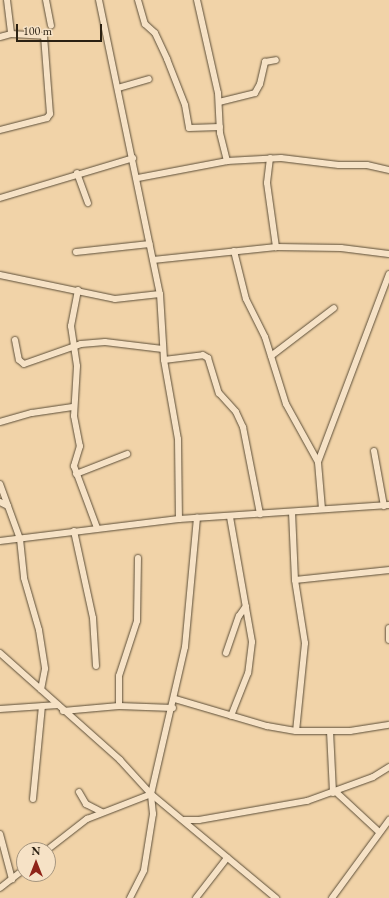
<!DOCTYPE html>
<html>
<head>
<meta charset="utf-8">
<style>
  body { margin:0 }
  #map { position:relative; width:389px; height:898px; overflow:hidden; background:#f1d3a8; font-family:"EB Garamond",serif }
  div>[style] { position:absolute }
  .roads { filter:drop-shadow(0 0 1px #5c4e38) drop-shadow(0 0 1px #5c4e38) }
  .minor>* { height:6px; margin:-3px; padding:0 3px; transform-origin:3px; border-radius:3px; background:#f6e2c6 }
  span { translate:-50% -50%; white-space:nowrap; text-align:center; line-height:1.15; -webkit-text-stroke:4px #f6e2c6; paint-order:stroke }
  .north { position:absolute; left:16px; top:842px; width:40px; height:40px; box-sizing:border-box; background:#f6e2c6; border:1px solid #a5957e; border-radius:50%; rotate:0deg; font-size:11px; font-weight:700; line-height:16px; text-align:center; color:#2b2113 }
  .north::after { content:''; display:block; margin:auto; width:14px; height:18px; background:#8f2418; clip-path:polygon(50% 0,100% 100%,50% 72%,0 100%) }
  .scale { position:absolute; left:16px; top:24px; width:86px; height:18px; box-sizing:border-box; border:2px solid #2b2113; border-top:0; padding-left:5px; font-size:12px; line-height:14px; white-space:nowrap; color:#2b2113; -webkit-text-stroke:3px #f6e2c6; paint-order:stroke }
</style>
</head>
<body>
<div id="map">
  <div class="roads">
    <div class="minor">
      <i style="left:7px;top:0;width:34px;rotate:83deg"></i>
      <i style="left:46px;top:0;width:26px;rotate:79deg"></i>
      <i style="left:99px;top:0;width:300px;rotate:78.3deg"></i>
      <i style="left:160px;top:294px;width:66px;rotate:86.5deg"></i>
      <i style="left:164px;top:360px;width:80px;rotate:80deg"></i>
      <i style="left:178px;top:439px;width:80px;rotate:89.3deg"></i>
      <i style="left:138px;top:0;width:25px;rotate:74deg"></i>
      <i style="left:145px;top:24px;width:13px;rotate:42deg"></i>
      <i style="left:155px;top:33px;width:29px;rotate:65deg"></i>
      <i style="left:167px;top:59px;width:49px;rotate:68.6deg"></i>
      <i style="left:185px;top:105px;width:23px;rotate:80deg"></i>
      <i style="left:189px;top:128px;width:31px;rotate:-2deg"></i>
      <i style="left:197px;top:0;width:95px;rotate:77.3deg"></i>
      <i style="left:218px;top:93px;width:40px;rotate:87.1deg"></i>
      <i style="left:220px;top:133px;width:29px;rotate:76deg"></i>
      <i style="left:0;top:37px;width:11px;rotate:-15deg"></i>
      <i style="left:11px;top:34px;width:33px;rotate:3deg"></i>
      <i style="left:44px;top:36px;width:78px;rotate:85.6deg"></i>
      <i style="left:50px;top:114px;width:5px;rotate:127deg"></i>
      <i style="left:47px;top:118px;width:49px;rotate:165.7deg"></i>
      <i style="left:118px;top:88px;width:32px;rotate:-16deg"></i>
      <i style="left:219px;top:102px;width:37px;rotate:-14deg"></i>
      <i style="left:255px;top:93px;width:10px;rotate:-61deg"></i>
      <i style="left:260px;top:84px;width:23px;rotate:-77deg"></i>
      <i style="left:265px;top:62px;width:11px;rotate:-10deg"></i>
      <i style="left:270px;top:158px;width:25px;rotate:97deg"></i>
      <i style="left:267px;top:183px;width:65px;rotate:82deg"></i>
      <i style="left:77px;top:173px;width:32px;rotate:70deg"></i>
      <i style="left:138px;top:178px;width:91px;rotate:-10.8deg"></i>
      <i style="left:227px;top:161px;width:54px;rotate:-3.2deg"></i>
      <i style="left:281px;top:158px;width:58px;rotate:6.9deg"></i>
      <i style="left:339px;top:165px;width:28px"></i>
      <i style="left:367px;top:165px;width:23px;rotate:13deg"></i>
      <i style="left:0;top:198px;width:139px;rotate:-16.7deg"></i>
      <i style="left:234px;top:251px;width:49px;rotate:76deg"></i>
      <i style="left:246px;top:299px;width:42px;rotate:63.4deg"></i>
      <i style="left:265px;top:337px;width:70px;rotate:72.6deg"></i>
      <i style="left:286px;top:404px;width:66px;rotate:61.1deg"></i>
      <i style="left:76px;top:252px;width:74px;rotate:-6.2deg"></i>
      <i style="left:153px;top:260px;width:124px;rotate:-6deg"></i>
      <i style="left:276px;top:247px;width:65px;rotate:0.9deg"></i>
      <i style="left:341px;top:248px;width:48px;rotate:7.1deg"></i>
      <i style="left:0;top:275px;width:117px;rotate:11.8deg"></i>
      <i style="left:115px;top:299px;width:45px;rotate:-6.3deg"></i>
      <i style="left:78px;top:290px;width:37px;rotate:101deg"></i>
      <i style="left:71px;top:326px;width:40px;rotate:81.5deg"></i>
      <i style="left:77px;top:366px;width:50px;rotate:93.4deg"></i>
      <i style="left:74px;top:416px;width:31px;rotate:79deg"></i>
      <i style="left:80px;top:446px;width:21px;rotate:107deg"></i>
      <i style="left:74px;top:466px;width:66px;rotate:69.6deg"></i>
      <i style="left:15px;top:340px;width:20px;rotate:79deg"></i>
      <i style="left:19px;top:360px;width:6px;rotate:39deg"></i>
      <i style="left:24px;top:364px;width:60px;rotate:-19.3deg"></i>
      <i style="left:81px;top:344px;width:24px;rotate:-5deg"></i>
      <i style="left:105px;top:342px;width:58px;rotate:6.9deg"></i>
      <i style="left:271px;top:356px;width:79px;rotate:-37.3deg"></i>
      <i style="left:164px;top:360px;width:39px;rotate:-7deg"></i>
      <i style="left:203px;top:355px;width:6px;rotate:31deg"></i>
      <i style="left:208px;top:358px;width:37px;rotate:73deg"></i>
      <i style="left:219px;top:393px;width:25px;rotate:48deg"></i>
      <i style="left:236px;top:412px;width:17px;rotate:65deg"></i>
      <i style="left:243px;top:427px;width:89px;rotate:78.9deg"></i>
      <i style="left:0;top:422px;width:33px;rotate:-16deg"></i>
      <i style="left:32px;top:413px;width:41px;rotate:-8.3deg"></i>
      <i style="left:374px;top:451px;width:56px;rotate:79.7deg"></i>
      <i style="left:76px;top:474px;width:55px;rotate:-21.4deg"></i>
      <i style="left:0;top:484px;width:59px;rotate:70deg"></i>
      <i style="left:20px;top:539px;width:39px;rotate:84deg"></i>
      <i style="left:24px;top:578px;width:54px;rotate:73.9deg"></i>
      <i style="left:39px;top:630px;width:39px;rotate:81deg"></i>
      <i style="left:45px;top:669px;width:21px;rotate:101deg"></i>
      <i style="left:0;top:502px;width:9px;rotate:27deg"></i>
      <i style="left:322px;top:509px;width:47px;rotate:-94.9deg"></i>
      <i style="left:318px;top:462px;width:201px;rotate:-69.3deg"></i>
      <i style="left:292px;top:512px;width:68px;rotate:87.5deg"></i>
      <i style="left:295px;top:580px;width:64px;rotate:81deg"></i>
      <i style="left:305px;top:643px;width:88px;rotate:95.8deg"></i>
      <i style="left:230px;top:517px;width:127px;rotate:80deg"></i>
      <i style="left:252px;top:642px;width:31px;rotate:97deg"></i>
      <i style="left:248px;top:673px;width:46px;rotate:111.6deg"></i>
      <i style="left:74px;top:531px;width:89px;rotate:77.7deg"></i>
      <i style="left:93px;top:618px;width:48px;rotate:86.4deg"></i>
      <i style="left:0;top:541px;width:180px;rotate:-7deg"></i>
      <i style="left:179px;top:519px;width:210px;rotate:-3.8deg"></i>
      <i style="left:295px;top:580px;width:95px;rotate:-6.1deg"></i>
      <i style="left:389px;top:628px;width:12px;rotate:90deg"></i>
      <i style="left:0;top:653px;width:161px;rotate:41.7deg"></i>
      <i style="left:120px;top:760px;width:46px;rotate:47.6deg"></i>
      <i style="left:151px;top:794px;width:163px;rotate:39.8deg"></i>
      <i style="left:226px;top:653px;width:39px;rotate:-71deg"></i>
      <i style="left:239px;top:616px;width:12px;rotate:-55deg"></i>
      <i style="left:175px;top:699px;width:96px;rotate:16.4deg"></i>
      <i style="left:267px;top:726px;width:29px;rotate:10deg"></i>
      <i style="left:296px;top:731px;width:54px"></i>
      <i style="left:350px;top:731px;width:39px;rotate:-9deg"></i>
      <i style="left:119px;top:706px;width:30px;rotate:-90deg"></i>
      <i style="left:119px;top:676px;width:58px;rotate:-71.9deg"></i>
      <i style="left:137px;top:621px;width:63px;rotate:-89.1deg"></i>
      <i style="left:0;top:709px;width:58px;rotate:-3.9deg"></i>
      <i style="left:63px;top:711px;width:56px;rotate:-5.1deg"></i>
      <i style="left:119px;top:706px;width:54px;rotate:2.1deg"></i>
      <i style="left:330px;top:731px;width:62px;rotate:87.2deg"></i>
      <i style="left:79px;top:792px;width:14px;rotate:60deg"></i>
      <i style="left:86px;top:804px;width:18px;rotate:27deg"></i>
      <i style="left:336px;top:792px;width:57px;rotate:42.9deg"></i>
      <i style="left:33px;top:799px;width:93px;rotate:-84.5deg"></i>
      <i style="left:184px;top:820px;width:15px"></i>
      <i style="left:199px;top:820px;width:110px;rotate:-10deg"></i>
      <i style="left:307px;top:801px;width:70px;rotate:-20deg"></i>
      <i style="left:373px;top:777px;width:19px;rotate:-32deg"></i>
      <i style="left:0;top:834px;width:47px;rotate:75.1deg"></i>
      <i style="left:47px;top:850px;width:51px;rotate:-37.8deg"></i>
      <i style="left:87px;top:819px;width:69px;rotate:-21.3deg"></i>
      <i style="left:0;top:888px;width:31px;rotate:-38deg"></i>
      <i style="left:130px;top:898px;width:31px;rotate:-63deg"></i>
      <i style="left:144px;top:870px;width:57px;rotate:-80.9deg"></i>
      <i style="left:153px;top:814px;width:20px;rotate:-96deg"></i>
      <i style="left:151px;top:794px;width:151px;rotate:-77deg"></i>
      <i style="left:185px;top:647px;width:130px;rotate:-84.7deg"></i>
      <i style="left:196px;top:898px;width:51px;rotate:-52.2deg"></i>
      <i style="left:332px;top:898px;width:97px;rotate:-53.8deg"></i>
    </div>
  </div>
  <div class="north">N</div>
  <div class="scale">100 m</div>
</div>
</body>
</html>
